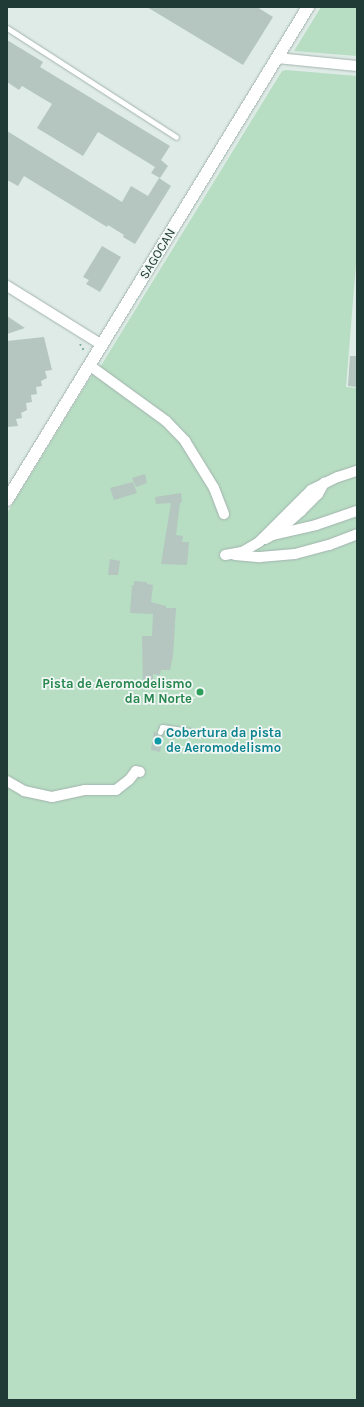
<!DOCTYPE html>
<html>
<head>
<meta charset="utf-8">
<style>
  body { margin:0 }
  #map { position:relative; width:364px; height:1407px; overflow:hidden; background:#dfebe6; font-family:Karla,sans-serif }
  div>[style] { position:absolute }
  .green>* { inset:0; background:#b7ddc3 }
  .building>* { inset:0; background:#b4c6bf }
  .path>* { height:2px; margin-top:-1px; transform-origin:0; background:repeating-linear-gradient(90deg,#7eb0a3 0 2px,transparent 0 5px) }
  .roads { filter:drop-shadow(0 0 1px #a2b3ad) drop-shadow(0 0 1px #a2b3ad) }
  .lane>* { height:5px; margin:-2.5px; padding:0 2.5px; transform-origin:2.5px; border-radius:2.5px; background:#fff }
  .street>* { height:10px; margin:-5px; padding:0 5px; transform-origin:5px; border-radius:5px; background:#fff }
  .secondary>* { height:12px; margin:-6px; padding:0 6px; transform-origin:6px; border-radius:6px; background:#fff }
  .dots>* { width:11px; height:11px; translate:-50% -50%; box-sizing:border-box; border:2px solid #f0f7f4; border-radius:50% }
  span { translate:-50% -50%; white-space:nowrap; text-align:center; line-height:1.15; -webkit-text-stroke:3.5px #f0f7f4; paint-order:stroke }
  .street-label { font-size:13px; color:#203b35 }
  .leisure-label { font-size:13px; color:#27864d; font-weight:700 }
  .right { translate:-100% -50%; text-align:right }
  .culture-label { font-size:13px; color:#0d838f; font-weight:700 }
  .left { translate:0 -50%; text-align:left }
  .frame { position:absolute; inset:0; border:8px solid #203b35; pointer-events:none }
</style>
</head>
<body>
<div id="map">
  <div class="green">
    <i style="clip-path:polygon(321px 7px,357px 7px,357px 56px,294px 51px)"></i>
    <i style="clip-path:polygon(286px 70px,357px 76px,357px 251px,346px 387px,357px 388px,357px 1400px,7px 1400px,7px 513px,93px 373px,102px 364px,282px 71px)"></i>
  </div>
  <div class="building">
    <i style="clip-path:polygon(147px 7px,257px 7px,273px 17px,243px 65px)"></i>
    <i style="clip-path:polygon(7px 40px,43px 62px,40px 67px,170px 146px,161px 160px,168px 166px,160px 178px,151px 173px,155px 167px,98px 132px,83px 156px,37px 128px,52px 104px,22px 86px,19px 90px,7px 82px)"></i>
    <i style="clip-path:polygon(7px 131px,122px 202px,131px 186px,148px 196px,159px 178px,171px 186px,135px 244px,123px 237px,124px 235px,108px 225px,107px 227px,24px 176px,18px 186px,7px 180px)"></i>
    <i style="clip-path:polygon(102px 246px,121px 257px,100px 292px,86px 284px,89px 280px,83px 277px)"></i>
    <i style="clip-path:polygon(7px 316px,25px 328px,7px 334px)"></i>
    <i style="clip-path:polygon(44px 337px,52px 370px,45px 371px,47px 378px,41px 381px,42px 386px,36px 387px,37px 394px,31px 395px,32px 402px,26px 403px,27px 410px,21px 413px,22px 418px,16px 419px,18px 426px,7px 427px,7px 341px)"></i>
    <i style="clip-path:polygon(350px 356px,357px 356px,357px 387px,348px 386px)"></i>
    <i style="clip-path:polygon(145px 474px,147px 483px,136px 487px,132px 478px)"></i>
    <i style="clip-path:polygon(133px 482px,137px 493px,114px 500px,110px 488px)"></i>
    <i style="clip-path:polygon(181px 493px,182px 502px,180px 503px,176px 535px,183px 536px,182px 542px,189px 542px,187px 565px,161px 564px,171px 503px,156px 504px,155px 497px)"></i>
    <i style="clip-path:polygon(110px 559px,120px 561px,118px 575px,108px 575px)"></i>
    <i style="clip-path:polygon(134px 581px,147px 582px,147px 584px,153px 585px,151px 602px,166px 606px,166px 608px,176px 608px,173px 656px,170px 670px,161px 670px,160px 675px,153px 674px,153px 685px,143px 685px,142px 636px,152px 636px,153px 614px,130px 613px,132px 585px,134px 585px)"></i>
    <i style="clip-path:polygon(154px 731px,159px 736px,164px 733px,160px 752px,151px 750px)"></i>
  </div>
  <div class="path">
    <i style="left:80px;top:344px;width:9px;rotate:58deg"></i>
  </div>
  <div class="roads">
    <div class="lane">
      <i style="left:7px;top:28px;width:201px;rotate:32.8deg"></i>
      <i style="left:160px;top:732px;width:5px;rotate:-68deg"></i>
      <i style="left:162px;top:727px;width:28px;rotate:8deg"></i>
    </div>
    <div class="street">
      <i style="left:277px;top:58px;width:80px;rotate:5.7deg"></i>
      <i style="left:7px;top:286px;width:112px;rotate:31.8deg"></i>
      <i style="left:89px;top:365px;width:95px;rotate:36deg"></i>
      <i style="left:166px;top:421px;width:28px;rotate:46deg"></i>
      <i style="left:185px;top:441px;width:55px;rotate:58.3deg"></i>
      <i style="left:214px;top:488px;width:28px;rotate:69deg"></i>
      <i style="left:276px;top:533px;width:33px;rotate:-41deg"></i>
      <i style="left:301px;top:511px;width:24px;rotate:-45deg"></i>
      <i style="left:318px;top:494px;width:13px;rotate:-61deg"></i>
      <i style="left:265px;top:539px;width:9px;rotate:-27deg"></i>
      <i style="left:273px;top:535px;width:44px;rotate:-13.1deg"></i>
      <i style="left:316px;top:525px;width:43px;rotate:-18.9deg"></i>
      <i style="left:225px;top:555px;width:17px;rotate:-10deg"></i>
      <i style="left:242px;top:552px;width:20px;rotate:-30deg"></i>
      <i style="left:259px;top:542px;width:74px;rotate:-45deg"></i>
      <i style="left:311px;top:490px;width:30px;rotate:-26deg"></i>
      <i style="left:338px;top:477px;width:20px;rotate:-18deg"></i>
      <i style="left:235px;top:555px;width:25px;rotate:5deg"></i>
      <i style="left:260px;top:557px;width:35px;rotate:-5deg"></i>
      <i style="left:295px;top:554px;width:35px;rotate:-15deg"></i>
      <i style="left:329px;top:545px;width:30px;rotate:-21deg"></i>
      <i style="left:7px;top:781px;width:20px;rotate:30deg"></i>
      <i style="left:24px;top:791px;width:29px;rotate:12deg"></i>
      <i style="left:52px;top:797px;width:34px;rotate:-12deg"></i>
      <i style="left:85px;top:790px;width:31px"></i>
      <i style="left:116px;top:790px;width:16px;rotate:-38deg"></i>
      <i style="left:129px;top:780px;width:11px;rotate:-52deg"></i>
      <i style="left:136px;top:771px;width:4px;rotate:14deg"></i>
    </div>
    <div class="secondary">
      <i style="left:7px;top:500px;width:578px;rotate:-58.59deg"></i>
    </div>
  </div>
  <div class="dots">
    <i style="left:200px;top:692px;background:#2e9e5b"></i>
    <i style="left:158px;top:741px;background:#0f9aa8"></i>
  </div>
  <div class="street-label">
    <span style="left:158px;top:254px;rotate:-59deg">SAGOCAN</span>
  </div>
  <div class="leisure-label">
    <span class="right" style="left:192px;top:692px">Pista de Aeromodelismo<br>da M Norte</span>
  </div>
  <div class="culture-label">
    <span class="left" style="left:166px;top:741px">Cobertura da pista<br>de Aeromodelismo</span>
  </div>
  <div class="frame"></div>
</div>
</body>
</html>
